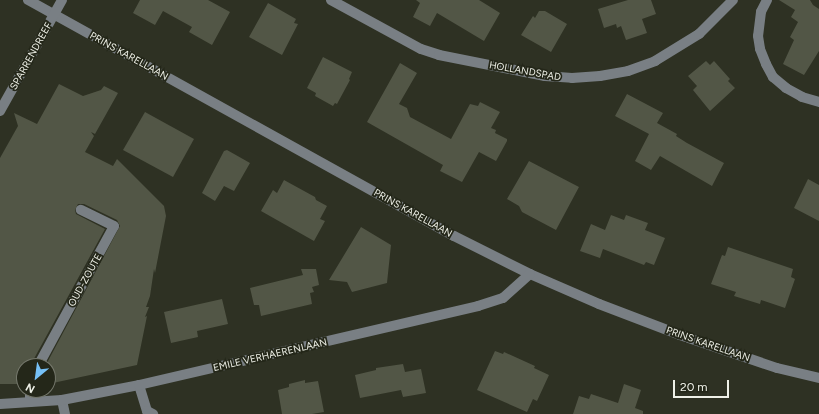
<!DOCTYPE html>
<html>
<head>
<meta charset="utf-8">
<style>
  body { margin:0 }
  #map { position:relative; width:819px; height:414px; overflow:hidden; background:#2e3123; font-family:Figtree,sans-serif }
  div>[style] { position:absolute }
  .building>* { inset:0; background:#525646 }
  .minor>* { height:10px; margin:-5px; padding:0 5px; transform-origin:5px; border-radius:5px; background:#797f84 }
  span { translate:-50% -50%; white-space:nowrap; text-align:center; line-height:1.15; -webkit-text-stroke:3.5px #242719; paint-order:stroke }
  .street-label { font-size:10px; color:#eff1e8 }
  .north { position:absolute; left:16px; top:358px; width:40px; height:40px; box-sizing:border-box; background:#242719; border:1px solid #75786c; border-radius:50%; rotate:209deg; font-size:11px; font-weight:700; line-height:16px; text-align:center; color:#eff1e8 }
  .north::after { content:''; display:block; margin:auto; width:14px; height:18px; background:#75c0f6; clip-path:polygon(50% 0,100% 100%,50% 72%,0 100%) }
  .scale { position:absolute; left:673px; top:380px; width:56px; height:18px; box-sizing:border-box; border:2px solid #eff1e8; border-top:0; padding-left:5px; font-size:12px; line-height:14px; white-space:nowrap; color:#eff1e8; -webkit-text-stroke:3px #242719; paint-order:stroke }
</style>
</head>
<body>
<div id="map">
  <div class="building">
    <i style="clip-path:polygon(140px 0,208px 0,230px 12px,212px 45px,189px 32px,192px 27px,163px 11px,155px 25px,133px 13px)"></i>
    <i style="clip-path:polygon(416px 0,479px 0,500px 13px,484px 41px,437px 13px,430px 26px,413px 17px,420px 3px)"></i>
    <i style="clip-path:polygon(628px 0,651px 0,656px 14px,642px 19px,647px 33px,626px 40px,621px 26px,617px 28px,616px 24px,604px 28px,598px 9px)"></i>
    <i style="clip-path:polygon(779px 0,810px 0,813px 5px,819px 9px,819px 51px,804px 75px,783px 64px,794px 40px,790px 37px,798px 22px,791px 17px,795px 10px)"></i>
    <i style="clip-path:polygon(268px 3px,296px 19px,294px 23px,298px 24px,282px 55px,249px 37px)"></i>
    <i style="clip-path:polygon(539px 11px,545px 11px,567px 24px,551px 52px,521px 35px,533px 16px,535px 18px)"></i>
    <i style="clip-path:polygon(323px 57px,352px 72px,349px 79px,350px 80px,337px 104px,335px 103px,333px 106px,315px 96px,316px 93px,307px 88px)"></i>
    <i style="clip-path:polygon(706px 61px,710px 65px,714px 61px,730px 79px,728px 81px,735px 88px,710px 111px,693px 90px,697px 86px,688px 76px)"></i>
    <i style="clip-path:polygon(400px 63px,417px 73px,399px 104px,407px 108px,410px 117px,451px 139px,470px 104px,478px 106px,480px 102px,500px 112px,491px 128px,496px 130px,495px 133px,507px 139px,507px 141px,496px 161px,479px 152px,462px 182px,440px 171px,443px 165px,367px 122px)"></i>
    <i style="clip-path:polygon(59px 84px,83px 96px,101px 90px,104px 86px,118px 93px,95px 134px,91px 132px,94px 136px,85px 152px,113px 166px,117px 159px,164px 206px,166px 216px,155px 273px,154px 269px,150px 296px,146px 307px,149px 307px,145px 317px,147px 316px,137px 365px,48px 384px,48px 361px,120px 226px,117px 220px,84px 204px,78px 204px,75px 210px,76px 214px,105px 229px,30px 366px,24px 366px,24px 377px,20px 384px,0 384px,0 158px,18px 126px,14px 113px,37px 124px)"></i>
    <i style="clip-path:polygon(627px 94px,663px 113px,657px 123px,677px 134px,676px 136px,687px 143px,724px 163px,712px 186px,660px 156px,651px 170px,635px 161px,649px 134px,615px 116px)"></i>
    <i style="clip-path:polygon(145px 112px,194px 139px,173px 177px,123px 150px)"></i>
    <i style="clip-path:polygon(227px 150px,250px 163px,234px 191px,224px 186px,215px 201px,202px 193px,224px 151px)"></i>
    <i style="clip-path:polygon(529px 161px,579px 187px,556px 230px,522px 212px,519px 206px,507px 199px)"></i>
    <i style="clip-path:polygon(808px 179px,819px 185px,819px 221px,794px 208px)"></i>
    <i style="clip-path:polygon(284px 180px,315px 197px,316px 200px,327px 206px,320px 219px,325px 221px,314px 241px,261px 211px,273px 190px,277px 193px)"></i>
    <i style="clip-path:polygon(611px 215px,624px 220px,626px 215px,648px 223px,645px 230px,665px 238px,654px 265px,646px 262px,644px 265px,603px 249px,600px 258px,580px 251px,591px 224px,605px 230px)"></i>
    <i style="clip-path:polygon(361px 227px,391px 245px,387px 283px,352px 292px,347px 282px,329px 280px)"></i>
    <i style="clip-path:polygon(728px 247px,793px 269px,791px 277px,795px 279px,785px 308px,761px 300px,760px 304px,734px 296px,736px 292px,711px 284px,722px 255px,725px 256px)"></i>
    <i style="clip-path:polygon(301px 269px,316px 269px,319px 285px,312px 287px,314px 292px,310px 293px,312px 304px,261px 316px,259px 305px,254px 305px,250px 288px,303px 275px)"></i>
    <i style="clip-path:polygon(222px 299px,228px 324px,197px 331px,198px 337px,171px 343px,164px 312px)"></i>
    <i style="clip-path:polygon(495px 351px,503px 354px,504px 352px,535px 366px,534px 368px,549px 375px,537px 401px,533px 399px,527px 412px,477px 390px)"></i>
    <i style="clip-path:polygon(403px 364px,405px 372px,421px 369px,426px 393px,403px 397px,401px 390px,360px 398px,355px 375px,376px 370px,376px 368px)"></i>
    <i style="clip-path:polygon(305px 380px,305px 383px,318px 381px,324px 412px,312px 414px,282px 414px,278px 390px,289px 387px,289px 384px)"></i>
    <i style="clip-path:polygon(624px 384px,641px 390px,635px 408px,643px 411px,643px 414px,573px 414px,579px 396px,589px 399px,591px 394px,618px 403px)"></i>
  </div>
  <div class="minor">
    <i style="left:28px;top:0;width:487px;rotate:29deg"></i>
    <i style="left:454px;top:236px;width:85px;rotate:26.6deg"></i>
    <i style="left:530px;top:274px;width:75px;rotate:23.5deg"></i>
    <i style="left:599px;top:304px;width:87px;rotate:20.9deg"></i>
    <i style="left:680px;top:335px;width:102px;rotate:18.8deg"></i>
    <i style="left:777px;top:368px;width:43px;rotate:13.4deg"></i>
    <i style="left:331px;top:0;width:102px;rotate:28.6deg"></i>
    <i style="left:421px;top:49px;width:19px;rotate:18deg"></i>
    <i style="left:439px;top:55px;width:108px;rotate:11.2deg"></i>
    <i style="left:545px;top:76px;width:27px;rotate:4deg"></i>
    <i style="left:572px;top:78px;width:28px;rotate:-4deg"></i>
    <i style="left:600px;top:76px;width:28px;rotate:-10deg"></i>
    <i style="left:628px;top:71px;width:29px;rotate:-20deg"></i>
    <i style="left:655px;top:61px;width:52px;rotate:-31.5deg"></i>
    <i style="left:699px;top:34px;width:48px;rotate:-45deg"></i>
    <i style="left:767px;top:0;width:13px;rotate:117deg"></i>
    <i style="left:761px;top:12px;width:24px;rotate:97deg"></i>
    <i style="left:758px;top:36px;width:13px;rotate:81deg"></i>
    <i style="left:760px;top:49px;width:16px;rotate:68deg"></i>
    <i style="left:766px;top:64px;width:15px;rotate:62deg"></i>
    <i style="left:773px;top:77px;width:17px;rotate:40deg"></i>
    <i style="left:786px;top:88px;width:18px;rotate:29deg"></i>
    <i style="left:802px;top:97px;width:18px;rotate:16deg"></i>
    <i style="left:0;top:111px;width:127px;rotate:-60.8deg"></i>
    <i style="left:38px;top:366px;width:159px;rotate:-61.5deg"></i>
    <i style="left:114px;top:226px;width:37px;rotate:-154deg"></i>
    <i style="left:139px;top:385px;width:27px;rotate:73deg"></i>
    <i style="left:147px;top:411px;width:7px;rotate:27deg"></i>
    <i style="left:30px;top:390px;width:12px;rotate:90deg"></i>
    <i style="left:62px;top:400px;width:14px;rotate:78deg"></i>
    <i style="left:0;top:404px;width:62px;rotate:-3.7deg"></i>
    <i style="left:62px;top:400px;width:78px;rotate:-11deg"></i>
    <i style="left:139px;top:385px;width:348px;rotate:-13.1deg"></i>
    <i style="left:478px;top:306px;width:26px;rotate:-18deg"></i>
    <i style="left:503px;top:298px;width:36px;rotate:-42deg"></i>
  </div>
  <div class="street-label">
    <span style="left:31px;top:56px;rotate:-61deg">SPARRENDREEF</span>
    <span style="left:129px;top:56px;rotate:29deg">PRINS KARELLAAN</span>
    <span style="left:525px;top:71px;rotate:10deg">HOLLANDSPAD</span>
    <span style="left:413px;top:213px;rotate:29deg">PRINS KARELLAAN</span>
    <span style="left:85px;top:280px;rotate:-61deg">OUD-ZOUTE</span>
    <span style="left:708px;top:344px;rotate:19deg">PRINS KARELLAAN</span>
    <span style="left:270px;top:355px;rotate:-13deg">EMILE VERHAERENLAAN</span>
  </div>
  <div class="north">N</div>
  <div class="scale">20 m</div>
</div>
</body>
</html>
